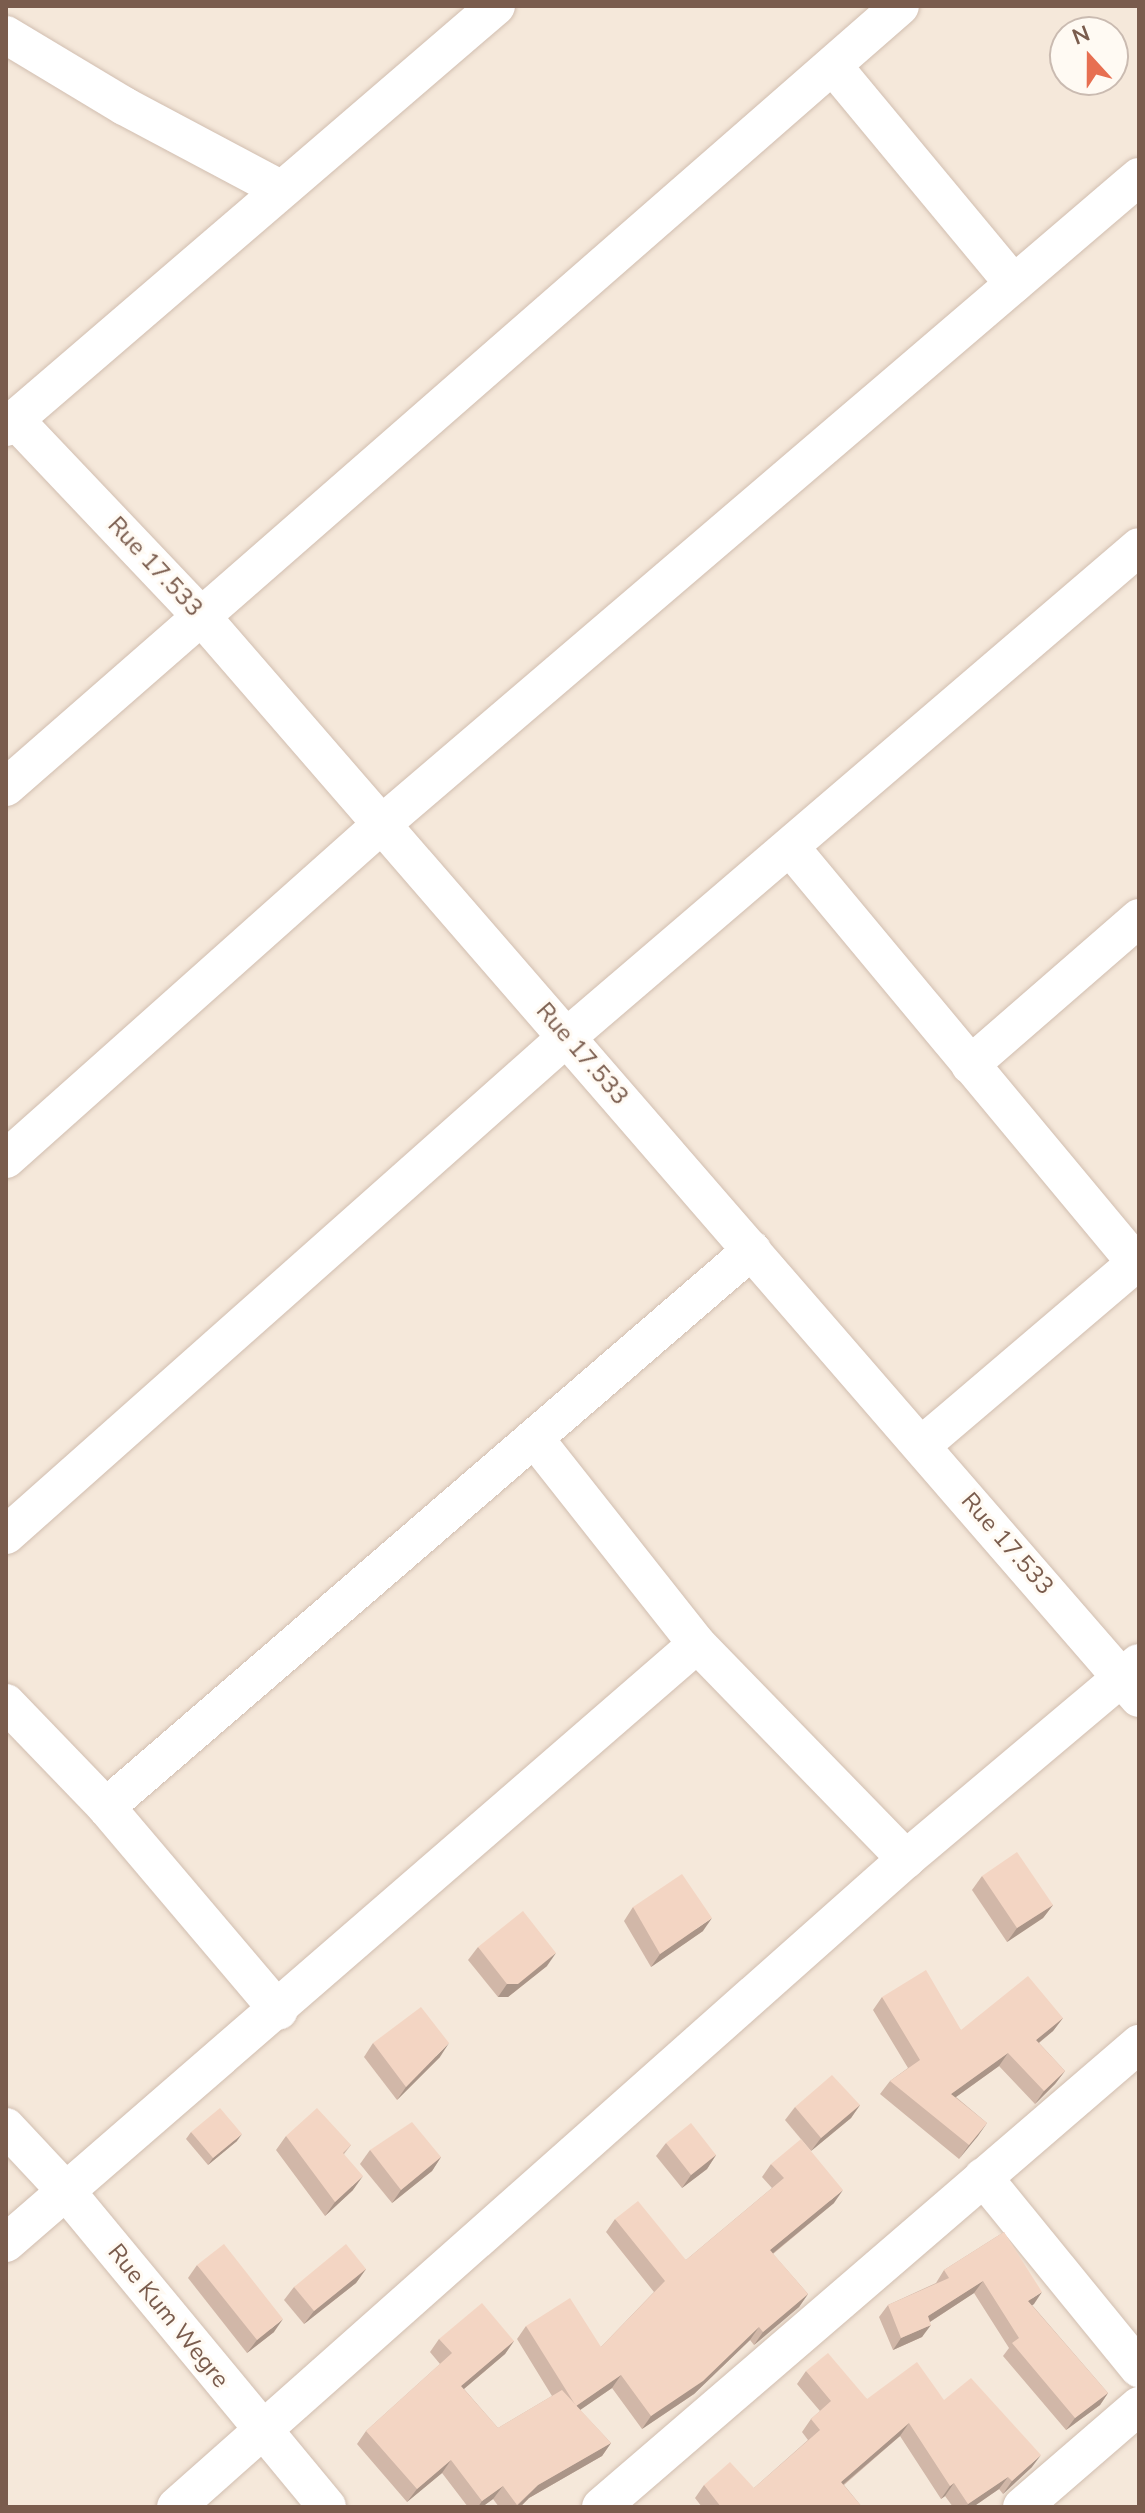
<!DOCTYPE html>
<html>
<head>
<meta charset="utf-8">
<style>
  body { margin:0 }
  #map { position:relative; width:1145px; height:2513px; overflow:hidden; background:#fdf6ec; font-family:"Nunito Sans",sans-serif }
  div>[style] { position:absolute }
  .residential>* { inset:0; background:#f5e8da }
  .roads { filter:drop-shadow(0 0 2px #d1beb0) drop-shadow(0 0 2px #d1beb0) }
  .minor>* { height:38px; margin:-19px; padding:0 19px; transform-origin:19px; border-radius:19px; background:#fff }
  .wall>* { inset:0; background:#d1b7a8 }
  .shaded-wall>* { inset:0; background:#aa9588 }
  .building>* { inset:0; background:#f3d5c3 }
  span { translate:-50% -50%; white-space:nowrap; text-align:center; line-height:1.15; -webkit-text-stroke:6px #fffaf3; paint-order:stroke }
  .street-label { font-size:24px; color:#7a5c4d }
  .frame { position:absolute; inset:0; border:8px solid #7a5c4d; pointer-events:none }
  .north { position:absolute; left:1049px; top:16px; width:80px; height:80px; box-sizing:border-box; background:#fffaf3; border:2px solid #cabbb1; border-radius:50%; rotate:339deg; font-size:22px; font-weight:700; line-height:32px; text-align:center; color:#7a5c4d }
  .north::after { content:''; display:block; margin:auto; width:28px; height:36px; background:#e76f51; clip-path:polygon(50% 0,100% 100%,50% 72%,0 100%) }
</style>
</head>
<body>
<div id="map">
  <div class="residential">
    <i style="clip-path:polygon(evenodd,6px 6px,1139px 6px,1139px 2507px,6px 2507px,6px 6px,1065px 32px,1113px 32px,1113px 80px,1065px 80px,1065px 32px)"></i>
  </div>
  <div class="roads">
    <div class="minor">
      <i style="left:6px;top:35px;width:138px;rotate:31deg"></i>
      <i style="left:124px;top:106px;width:177px;rotate:28deg"></i>
      <i style="left:833px;top:66px;width:283px;rotate:50.3deg"></i>
      <i style="left:15px;top:420px;width:270px;rotate:46.5deg"></i>
      <i style="left:201px;top:616px;width:1432px;rotate:49.08deg"></i>
      <i style="left:6px;top:427px;width:646px;rotate:-40.67deg"></i>
      <i style="left:6px;top:787px;width:1187px;rotate:-41.14deg"></i>
      <i style="left:790px;top:847px;width:541px;rotate:50.25deg"></i>
      <i style="left:970px;top:1065px;width:224px;rotate:-41deg"></i>
      <i style="left:6px;top:1159px;width:504px;rotate:-41.7deg"></i>
      <i style="left:382px;top:824px;width:996px;rotate:-40.52deg"></i>
      <i style="left:535px;top:1439px;width:261px;rotate:51.7deg"></i>
      <i style="left:697px;top:1644px;width:300px;rotate:45.8deg"></i>
      <i style="left:922px;top:1445px;width:285px;rotate:-40.4deg"></i>
      <i style="left:6px;top:1535px;width:750px;rotate:-41.6deg"></i>
      <i style="left:567px;top:1037px;width:753px;rotate:-40.58deg"></i>
      <i style="left:6px;top:1703px;width:144px;rotate:46.1deg"></i>
      <i style="left:106px;top:1807px;width:267px;rotate:49.7deg"></i>
      <i style="left:106px;top:1807px;width:853px;rotate:-40.77deg"></i>
      <i style="left:6px;top:2127px;width:86px;rotate:46.9deg"></i>
      <i style="left:65px;top:2190px;width:411px;rotate:50.4deg"></i>
      <i style="left:983px;top:2177px;width:247px;rotate:50.8deg"></i>
      <i style="left:6px;top:2243px;width:914px;rotate:-40.92deg"></i>
      <i style="left:176px;top:2507px;width:976px;rotate:-41.59deg"></i>
      <i style="left:906px;top:1859px;width:304px;rotate:-40.1deg"></i>
      <i style="left:601px;top:2507px;width:710px;rotate:-40.72deg"></i>
      <i style="left:1022px;top:2507px;width:155px;rotate:-40.8deg"></i>
    </div>
  </div>
  <div class="wall">
    <i style="clip-path:polygon(982px 1876px,1053px 1905px,1043px 1918px,1007px 1942px,972px 1890px)"></i>
    <i style="clip-path:polygon(633px 1907px,703px 1931px,651px 1967px,624px 1921px)"></i>
    <i style="clip-path:polygon(478px 1947px,547px 1966px,508px 1997px,498px 1997px,468px 1960px)"></i>
    <i style="clip-path:polygon(882px 1997px,961px 2030px,1063px 2018px,1053px 2031px,1039px 2043px,1065px 2071px,1055px 2084px,1035px 2104px,999px 2066px,956px 2097px,987px 2123px,959px 2159px,880px 2094px,890px 2081px,908px 2068px,873px 2010px)"></i>
    <i style="clip-path:polygon(373px 2043px,440px 2057px,397px 2100px,364px 2057px)"></i>
    <i style="clip-path:polygon(860px 2105px,851px 2118px,811px 2151px,785px 2120px,795px 2107px)"></i>
    <i style="clip-path:polygon(191px 2132px,237px 2141px,208px 2165px,186px 2139px)"></i>
    <i style="clip-path:polygon(286px 2136px,351px 2145px,344px 2154px,353px 2190px,325px 2216px,276px 2150px)"></i>
    <i style="clip-path:polygon(666px 2143px,716px 2155px,707px 2169px,682px 2188px,656px 2156px)"></i>
    <i style="clip-path:polygon(370px 2150px,441px 2157px,432px 2171px,392px 2203px,360px 2164px)"></i>
    <i style="clip-path:polygon(771px 2164px,834px 2203px,773px 2254px,808px 2294px,799px 2307px,754px 2345px,750px 2340px,694px 2394px,642px 2429px,612px 2388px,580px 2410px,611px 2443px,602px 2456px,529px 2498px,520px 2507px,499px 2507px,493px 2499px,482px 2507px,468px 2507px,442px 2473px,407px 2502px,357px 2444px,366px 2431px,440px 2364px,430px 2352px,439px 2339px,514px 2341px,505px 2354px,464px 2389px,498px 2428px,552px 2396px,517px 2339px,526px 2326px,601px 2347px,654px 2292px,606px 2232px,615px 2219px,686px 2260px,772px 2188px,762px 2177px)"></i>
    <i style="clip-path:polygon(1004px 2232px,1034px 2304px,1032px 2305px,1108px 2393px,1100px 2405px,1066px 2430px,1003px 2356px,1009px 2348px,974px 2293px,930px 2322px,922px 2337px,893px 2350px,879px 2317px,888px 2305px,936px 2283px,944px 2270px)"></i>
    <i style="clip-path:polygon(197px 2265px,274px 2332px,247px 2353px,188px 2278px)"></i>
    <i style="clip-path:polygon(366px 2269px,356px 2283px,304px 2324px,284px 2300px,294px 2287px)"></i>
    <i style="clip-path:polygon(806px 2371px,867px 2399px,944px 2400px,1032px 2467px,1003px 2494px,999px 2489px,973px 2507px,953px 2507px,945px 2496px,941px 2499px,900px 2436px,844px 2485px,862px 2507px,702px 2507px,695px 2498px,704px 2485px,754px 2488px,808px 2440px,802px 2432px,811px 2419px,820px 2411px,797px 2384px)"></i>
  </div>
  <div class="shaded-wall">
    <i style="clip-path:polygon(1053px 1905px,1043px 1918px,1007px 1942px,1017px 1928px)"></i>
    <i style="clip-path:polygon(712px 1918px,703px 1931px,651px 1967px,660px 1954px)"></i>
    <i style="clip-path:polygon(556px 1953px,547px 1966px,508px 1997px,498px 1997px,507px 1984px)"></i>
    <i style="clip-path:polygon(1063px 2018px,1053px 2031px,1026px 2053px,1036px 2040px)"></i>
    <i style="clip-path:polygon(449px 2043px,440px 2057px,397px 2100px,406px 2087px)"></i>
    <i style="clip-path:polygon(1008px 2053px,999px 2066px,942px 2107px,951px 2094px)"></i>
    <i style="clip-path:polygon(1065px 2071px,1055px 2084px,1035px 2104px,1044px 2091px)"></i>
    <i style="clip-path:polygon(860px 2105px,851px 2118px,811px 2151px,821px 2138px)"></i>
    <i style="clip-path:polygon(987px 2123px,978px 2136px,959px 2159px,969px 2145px)"></i>
    <i style="clip-path:polygon(242px 2134px,237px 2141px,208px 2165px,213px 2158px)"></i>
    <i style="clip-path:polygon(716px 2155px,707px 2169px,682px 2188px,691px 2175px)"></i>
    <i style="clip-path:polygon(441px 2157px,432px 2171px,392px 2203px,401px 2190px)"></i>
    <i style="clip-path:polygon(363px 2176px,353px 2190px,325px 2216px,335px 2202px)"></i>
    <i style="clip-path:polygon(843px 2190px,834px 2203px,761px 2263px,770px 2250px)"></i>
    <i style="clip-path:polygon(366px 2269px,356px 2283px,304px 2324px,314px 2311px)"></i>
    <i style="clip-path:polygon(983px 2281px,974px 2293px,919px 2329px,928px 2316px)"></i>
    <i style="clip-path:polygon(1042px 2292px,1034px 2304px,1019px 2314px,1028px 2301px)"></i>
    <i style="clip-path:polygon(808px 2294px,799px 2307px,754px 2345px,763px 2332px)"></i>
    <i style="clip-path:polygon(283px 2319px,274px 2332px,247px 2353px,257px 2340px)"></i>
    <i style="clip-path:polygon(931px 2325px,922px 2337px,893px 2350px,901px 2338px)"></i>
    <i style="clip-path:polygon(759px 2327px,750px 2340px,694px 2394px,642px 2429px,651px 2416px)"></i>
    <i style="clip-path:polygon(514px 2341px,505px 2354px,452px 2399px,461px 2386px)"></i>
    <i style="clip-path:polygon(621px 2375px,612px 2388px,567px 2419px,576px 2406px)"></i>
    <i style="clip-path:polygon(1108px 2393px,1100px 2405px,1066px 2430px,1075px 2418px)"></i>
    <i style="clip-path:polygon(909px 2423px,900px 2436px,832px 2494px,841px 2482px)"></i>
    <i style="clip-path:polygon(611px 2443px,602px 2456px,529px 2498px,520px 2507px,516px 2507px,538px 2485px)"></i>
    <i style="clip-path:polygon(1041px 2455px,1032px 2467px,1003px 2494px,1012px 2481px)"></i>
    <i style="clip-path:polygon(451px 2460px,442px 2473px,407px 2502px,417px 2489px)"></i>
    <i style="clip-path:polygon(1008px 2477px,999px 2489px,973px 2507px,966px 2507px,968px 2504px)"></i>
    <i style="clip-path:polygon(954px 2483px,945px 2496px,941px 2499px,950px 2486px)"></i>
    <i style="clip-path:polygon(503px 2486px,493px 2499px,482px 2507px,478px 2507px,482px 2501px)"></i>
  </div>
  <div class="building">
    <i style="clip-path:polygon(1017px 1852px,1053px 1905px,1017px 1928px,982px 1876px)"></i>
    <i style="clip-path:polygon(682px 1874px,712px 1918px,660px 1954px,633px 1907px)"></i>
    <i style="clip-path:polygon(523px 1911px,556px 1953px,518px 1984px,507px 1984px,478px 1947px)"></i>
    <i style="clip-path:polygon(926px 1970px,961px 2030px,1028px 1976px,1063px 2018px,1036px 2040px,1065px 2071px,1044px 2091px,1008px 2053px,951px 2094px,987px 2123px,969px 2145px,890px 2081px,920px 2060px,882px 1997px)"></i>
    <i style="clip-path:polygon(421px 2007px,449px 2043px,406px 2087px,373px 2043px)"></i>
    <i style="clip-path:polygon(832px 2075px,860px 2105px,821px 2138px,795px 2107px)"></i>
    <i style="clip-path:polygon(220px 2108px,242px 2134px,213px 2158px,191px 2132px)"></i>
    <i style="clip-path:polygon(317px 2108px,351px 2145px,343px 2153px,363px 2176px,335px 2202px,286px 2136px)"></i>
    <i style="clip-path:polygon(412px 2122px,441px 2157px,401px 2190px,370px 2150px)"></i>
    <i style="clip-path:polygon(691px 2123px,716px 2155px,691px 2175px,666px 2143px)"></i>
    <i style="clip-path:polygon(801px 2139px,843px 2190px,770px 2250px,808px 2294px,763px 2332px,759px 2327px,703px 2381px,651px 2416px,621px 2375px,576px 2406px,526px 2326px,570px 2298px,601px 2347px,665px 2281px,615px 2219px,638px 2201px,686px 2260px,784px 2178px,771px 2164px)"></i>
    <i style="clip-path:polygon(1004px 2232px,1042px 2292px,1028px 2301px,1108px 2393px,1075px 2418px,1012px 2343px,1019px 2338px,983px 2281px,928px 2316px,931px 2325px,901px 2338px,888px 2305px,949px 2278px,944px 2270px)"></i>
    <i style="clip-path:polygon(224px 2244px,283px 2319px,257px 2340px,197px 2265px)"></i>
    <i style="clip-path:polygon(346px 2244px,366px 2269px,314px 2311px,294px 2287px)"></i>
    <i style="clip-path:polygon(482px 2303px,514px 2341px,461px 2386px,498px 2428px,562px 2390px,611px 2443px,538px 2485px,517px 2505px,503px 2486px,482px 2501px,451px 2460px,417px 2489px,366px 2431px,452px 2353px,439px 2339px)"></i>
    <i style="clip-path:polygon(828px 2353px,867px 2399px,917px 2362px,944px 2400px,971px 2378px,1041px 2455px,1012px 2481px,1008px 2477px,968px 2504px,954px 2483px,950px 2486px,909px 2423px,841px 2482px,862px 2507px,721px 2507px,704px 2485px,730px 2462px,754px 2488px,820px 2430px,811px 2419px,831px 2401px,806px 2371px)"></i>
  </div>
  <div class="street-label">
    <span style="left:155px;top:567px;rotate:47deg">Rue 17.533</span>
    <span style="left:582px;top:1054px;rotate:49deg">Rue 17.533</span>
    <span style="left:1007px;top:1544px;rotate:49deg">Rue 17.533</span>
    <span style="left:168px;top:2316px;rotate:51deg">Rue Kum Wegre</span>
  </div>
  <div class="frame"></div>
  <div class="north">N</div>
</div>
</body>
</html>
